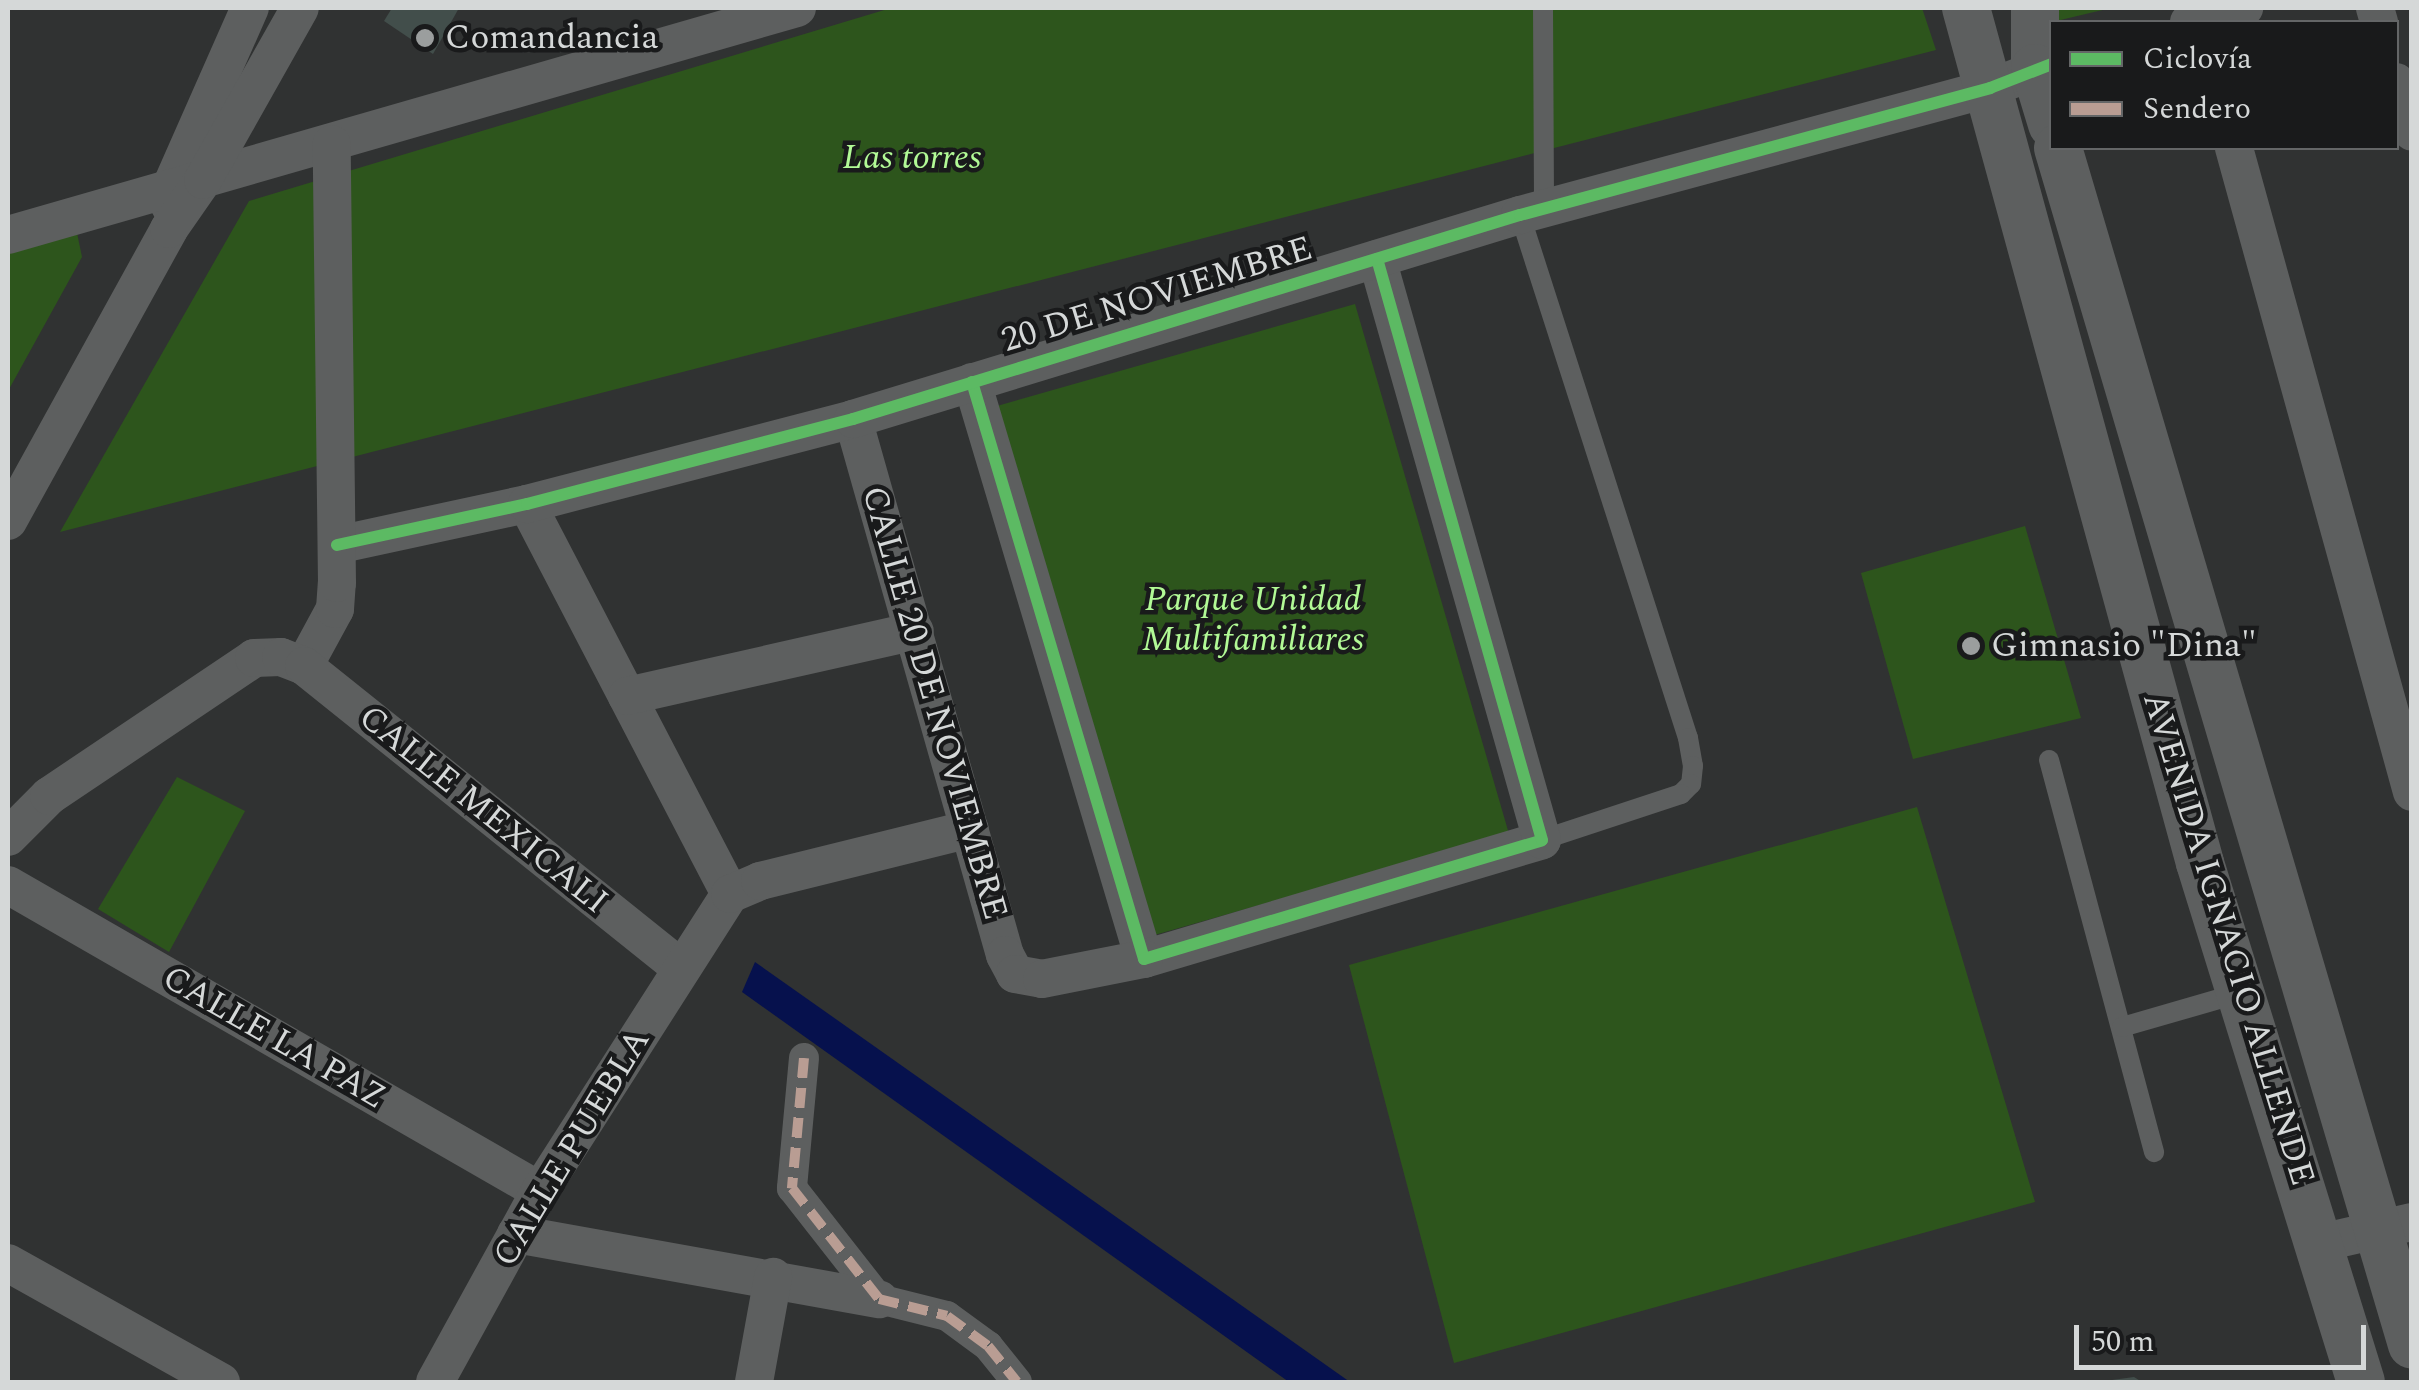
<!DOCTYPE html>
<html>
<head>
<meta charset="utf-8">
<style>
  body { margin:0 }
  #map { position:relative; width:2419px; height:1390px; overflow:hidden; background:#303232; font-family:Spectral,serif }
  div>[style] { position:absolute }
  .green>* { inset:0; background:#2d551c }
  .water>* { inset:0; background:#06114d }
  .building>* { inset:0; background:#424e4b }
  .service>* { height:20px; margin:-10px; padding:0 10px; transform-origin:10px; border-radius:10px; background:#5d5f5f }
  .pedestrian>* { height:30px; margin:-15px; padding:0 15px; transform-origin:15px; border-radius:15px; background:#5d5f5f }
  .minor>* { height:38px; margin:-19px; padding:0 19px; transform-origin:19px; border-radius:19px; background:#5d5f5f }
  .tertiary>* { height:48px; margin:-24px; padding:0 24px; transform-origin:24px; border-radius:24px; background:#5d5f5f }
  .quiet>* { height:10px; margin-top:-5px; transform-origin:0; background:repeating-linear-gradient(90deg,#b99d93 0 20px,transparent 0 30px) }
  .cycleway>* { height:12px; margin:-6px; padding:0 6px; transform-origin:6px; border-radius:6px; background:#5cba63 }
  .dots>* { width:28px; height:28px; translate:-50% -50%; box-sizing:border-box; border:5px solid #191a1b; border-radius:50% }
  span { translate:-50% -50%; white-space:nowrap; text-align:center; line-height:1.15; -webkit-text-stroke:9px #191a1b; paint-order:stroke }
  .poi-label { font-size:35px; color:#d5d8d8 }
  .left { translate:0 -50%; text-align:left }
  .park-label { font-size:35px; color:#b2fa96; font-style:italic }
  .street-label { font-size:35px; color:#d5d8d8 }
  .frame { position:absolute; inset:0; border:10px solid #d5d8d8; pointer-events:none }
  .legend { position:absolute; left:2049px; top:20px; width:350px; height:130px; box-sizing:border-box; background:#191a1b; border:2px solid #646667; margin:0; padding:12px 18px; list-style:none; font-size:30px; color:#d5d8d8 }
  .legend li { display:flex; align-items:center; gap:20px; height:50px }
  .legend b { width:50px; border:2px solid #646667 }
  .scale { position:absolute; left:2074px; top:1325px; width:292px; height:45px; box-sizing:border-box; border:5px solid #d5d8d8; border-top:0; padding-left:12px; font-size:30px; line-height:35px; white-space:nowrap; color:#d5d8d8; -webkit-text-stroke:8px #191a1b; paint-order:stroke }
</style>
</head>
<body>
<div id="map">
  <div class="green">
    <i style="clip-path:polygon(891px 8px,1922px 8px,1936px 50px,60px 532px,249px 201px)"></i>
    <i style="clip-path:polygon(2041px 8px,2111px 8px,2052px 22px)"></i>
    <i style="clip-path:polygon(75px 223px,82px 257px,8px 391px,8px 243px)"></i>
    <i style="clip-path:polygon(1355px 304px,1509px 834px,1151px 936px,997px 406px)"></i>
    <i style="clip-path:polygon(2025px 526px,2081px 718px,1913px 759px,1861px 573px)"></i>
    <i style="clip-path:polygon(177px 777px,245px 811px,169px 952px,98px 909px)"></i>
    <i style="clip-path:polygon(1917px 807px,2035px 1202px,1454px 1363px,1349px 965px)"></i>
  </div>
  <div class="water">
    <i style="clip-path:polygon(755px 962px,1350px 1382px,1289px 1382px,742px 992px)"></i>
  </div>
  <div class="building">
    <i style="clip-path:polygon(392px 8px,459px 8px,433px 54px,384px 21px)"></i>
    <i style="clip-path:polygon(2134px 1377px,2142px 1382px,2112px 1382px,2112px 1380px)"></i>
  </div>
  <div class="service">
    <i style="left:1543px;top:8px;width:201px;rotate:89.7deg"></i>
    <i style="left:1520px;top:215px;width:549px;rotate:72.19deg"></i>
    <i style="left:1688px;top:738px;width:28px;rotate:80deg"></i>
    <i style="left:1693px;top:766px;width:18px;rotate:96deg"></i>
    <i style="left:1691px;top:784px;width:14px;rotate:135deg"></i>
    <i style="left:1681px;top:794px;width:146px;rotate:161.7deg"></i>
    <i style="left:2049px;top:760px;width:406px;rotate:75deg"></i>
    <i style="left:2122px;top:1027px;width:123px;rotate:-16.1deg"></i>
  </div>
  <div class="pedestrian">
    <i style="left:804px;top:1058px;width:131px;rotate:95.3deg"></i>
    <i style="left:792px;top:1188px;width:141px;rotate:51.9deg"></i>
    <i style="left:879px;top:1299px;width:70px;rotate:14deg"></i>
    <i style="left:947px;top:1316px;width:51px;rotate:36.2deg"></i>
    <i style="left:988px;top:1346px;width:46px;rotate:51.1deg"></i>
  </div>
  <div class="minor">
    <i style="left:2375px;top:8px;width:15px;rotate:74deg"></i>
    <i style="left:2189px;top:22px;width:57px;rotate:-14.3deg"></i>
    <i style="left:2396px;top:82px;width:52px;rotate:72.3deg"></i>
    <i style="left:2234px;top:148px;width:668px;rotate:74.55deg"></i>
    <i style="left:170px;top:206px;width:17px;rotate:-90deg"></i>
    <i style="left:170px;top:189px;width:198px;rotate:-66.2deg"></i>
    <i style="left:8px;top:235px;width:821px;rotate:-16.05deg"></i>
    <i style="left:972px;top:382px;width:602px;rotate:73.4deg"></i>
    <i style="left:1144px;top:959px;width:415px;rotate:-16.6deg"></i>
    <i style="left:1542px;top:840px;width:604px;rotate:-105.85deg"></i>
    <i style="left:853px;top:419px;width:557px;rotate:74.17deg"></i>
    <i style="left:1005px;top:955px;width:21px;rotate:62deg"></i>
    <i style="left:1015px;top:974px;width:27px;rotate:10deg"></i>
    <i style="left:1042px;top:979px;width:104px;rotate:-11.1deg"></i>
    <i style="left:527px;top:504px;width:440px;rotate:62.5deg"></i>
    <i style="left:8px;top:521px;width:333px;rotate:-61.1deg"></i>
    <i style="left:169px;top:229px;width:60px;rotate:-55.2deg"></i>
    <i style="left:203px;top:180px;width:197px;rotate:-60.6deg"></i>
    <i style="left:337px;top:545px;width:194px;rotate:-12.2deg"></i>
    <i style="left:527px;top:504px;width:337px;rotate:-14.6deg"></i>
    <i style="left:853px;top:419px;width:697px;rotate:-17.01deg"></i>
    <i style="left:1520px;top:215px;width:487px;rotate:-15.1deg"></i>
    <i style="left:1990px;top:88px;width:66px;rotate:-21.2deg"></i>
    <i style="left:304px;top:666px;width:65px;rotate:-61.5deg"></i>
    <i style="left:335px;top:609px;width:26px;rotate:-86deg"></i>
    <i style="left:337px;top:583px;width:439px;rotate:-90.7deg"></i>
    <i style="left:627px;top:696px;width:295px;rotate:-12.7deg"></i>
    <i style="left:8px;top:837px;width:58px;rotate:-45deg"></i>
    <i style="left:49px;top:796px;width:247px;rotate:-33.9deg"></i>
    <i style="left:254px;top:658px;width:27px;rotate:-2deg"></i>
    <i style="left:281px;top:657px;width:25px;rotate:21deg"></i>
    <i style="left:304px;top:666px;width:484px;rotate:38.7deg"></i>
    <i style="left:8px;top:885px;width:614px;rotate:29.91deg"></i>
    <i style="left:516px;top:1234px;width:369px;rotate:10.2deg"></i>
    <i style="left:2320px;top:1243px;width:94px;rotate:-12.9deg"></i>
    <i style="left:8px;top:1263px;width:244px;rotate:29.2deg"></i>
    <i style="left:435px;top:1382px;width:218px;rotate:-61.2deg"></i>
    <i style="left:540px;top:1191px;width:353px;rotate:-57.4deg"></i>
    <i style="left:730px;top:894px;width:33px;rotate:-23deg"></i>
    <i style="left:760px;top:881px;width:216px;rotate:-13.9deg"></i>
    <i style="left:754px;top:1382px;width:107px;rotate:-79.7deg"></i>
  </div>
  <div class="tertiary">
    <i style="left:1966px;top:8px;width:886px;rotate:74.69deg"></i>
    <i style="left:2200px;top:863px;width:543px;rotate:72.77deg"></i>
    <i style="left:2035px;top:8px;width:60px;rotate:90deg"></i>
    <i style="left:2035px;top:68px;width:59px;rotate:73.1deg"></i>
    <i style="left:2058px;top:148px;width:1248px;rotate:73.52deg"></i>
  </div>
  <div class="quiet">
    <i style="left:804px;top:1058px;width:131px;rotate:95.3deg"></i>
    <i style="left:792px;top:1188px;width:141px;rotate:51.9deg"></i>
    <i style="left:879px;top:1299px;width:70px;rotate:14deg"></i>
    <i style="left:947px;top:1316px;width:51px;rotate:36.2deg"></i>
    <i style="left:988px;top:1346px;width:46px;rotate:51.1deg"></i>
  </div>
  <div class="cycleway">
    <i style="left:972px;top:382px;width:602px;rotate:73.4deg"></i>
    <i style="left:1144px;top:959px;width:415px;rotate:-16.6deg"></i>
    <i style="left:1542px;top:840px;width:604px;rotate:-105.85deg"></i>
    <i style="left:337px;top:545px;width:194px;rotate:-12.2deg"></i>
    <i style="left:527px;top:504px;width:337px;rotate:-14.6deg"></i>
    <i style="left:853px;top:419px;width:697px;rotate:-17.01deg"></i>
    <i style="left:1520px;top:215px;width:487px;rotate:-15.1deg"></i>
    <i style="left:1990px;top:88px;width:66px;rotate:-21.2deg"></i>
  </div>
  <div class="dots">
    <i style="left:425px;top:38px;background:#9b9e9e"></i>
    <i style="left:1971px;top:646px;background:#9b9e9e"></i>
  </div>
  <div class="poi-label">
    <span class="left" style="left:445px;top:38px">Comandancia</span>
    <span class="left" style="left:1991px;top:646px">Gimnasio "Dina"</span>
  </div>
  <div class="park-label">
    <span style="left:912px;top:158px">Las torres</span>
    <span style="left:1253px;top:620px">Parque Unidad<br>Multifamiliares</span>
  </div>
  <div class="street-label">
    <span style="left:1157px;top:295px;rotate:-17deg">20 DE NOVIEMBRE</span>
    <span style="left:934px;top:703px;rotate:74deg">CALLE 20 DE NOVIEMBRE</span>
    <span style="left:483px;top:810px;rotate:39deg">CALLE MEXICALI</span>
    <span style="left:2228px;top:939px;rotate:73deg">AVENIDA IGNACIO ALLENDE</span>
    <span style="left:274px;top:1038px;rotate:30deg">CALLE LA PAZ</span>
    <span style="left:572px;top:1148px;rotate:-59deg">CALLE PUEBLA</span>
  </div>
  <div class="frame"></div>
  <ul class="legend">
  <li><b style="height:12px;background:#5cba63"></b>Ciclovía</li>
  <li><b style="height:12px;background:#b99d93"></b>Sendero</li>
  </ul>
  <div class="scale">50 m</div>
</div>
</body>
</html>
